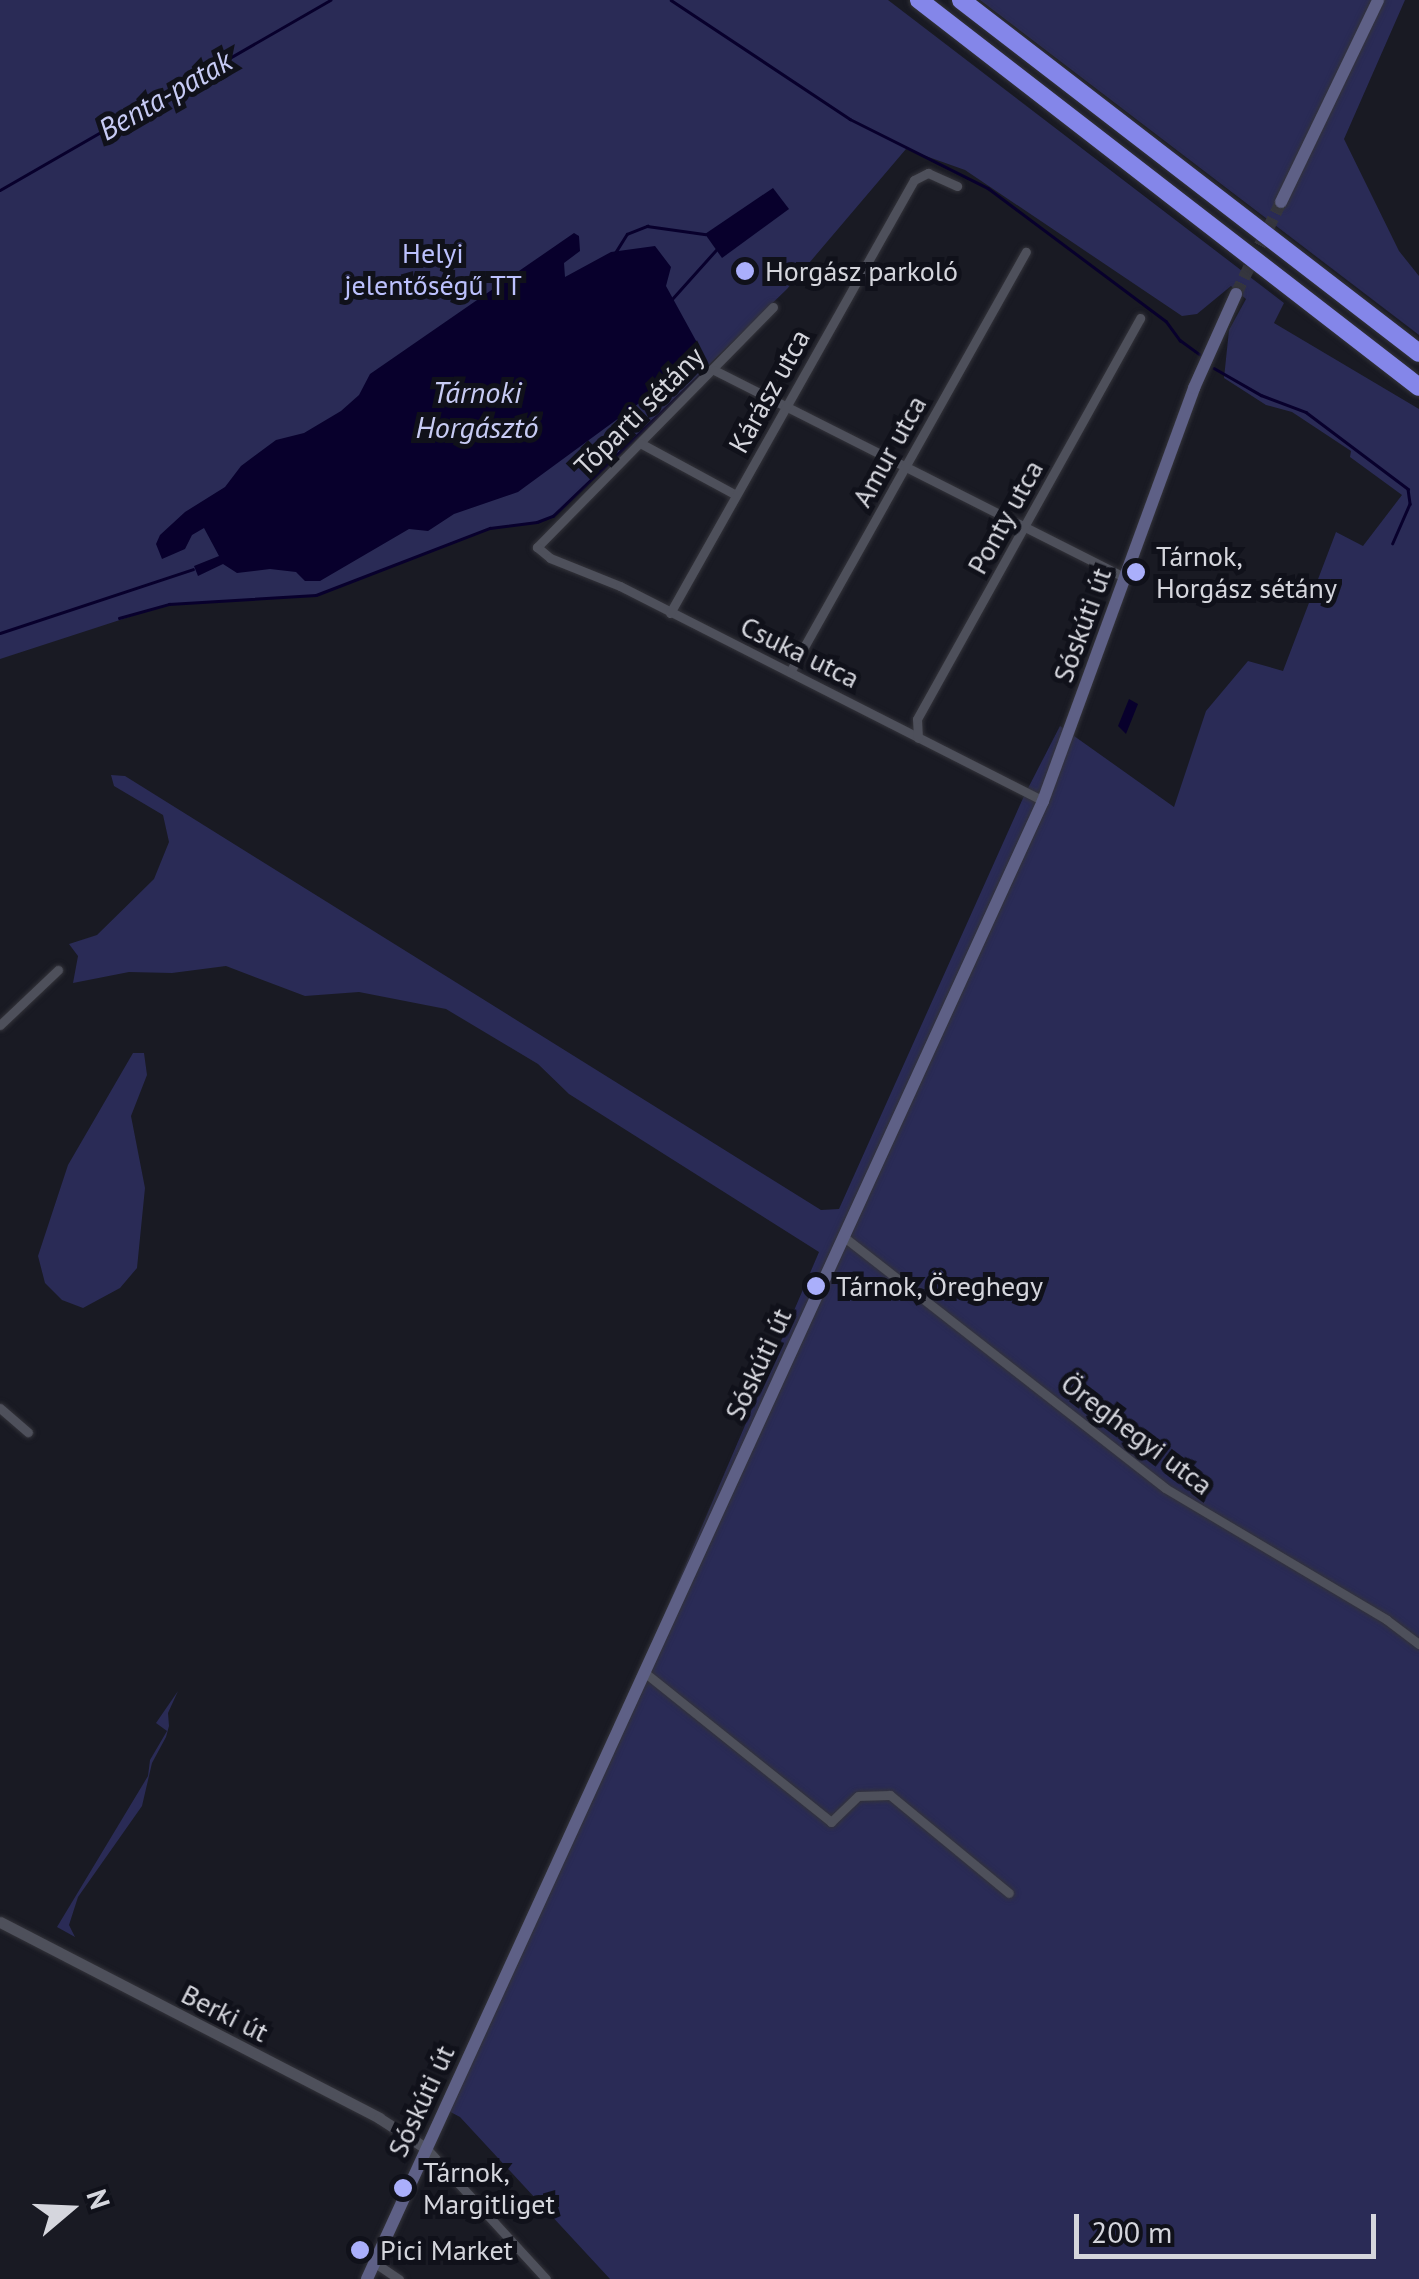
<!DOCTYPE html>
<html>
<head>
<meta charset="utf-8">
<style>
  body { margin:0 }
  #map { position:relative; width:1419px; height:2279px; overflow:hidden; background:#191a23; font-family:"PT Sans",sans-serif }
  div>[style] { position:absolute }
  .green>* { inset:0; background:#2a2b56 }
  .water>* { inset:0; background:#08002c }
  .stream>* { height:2.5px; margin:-1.25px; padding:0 1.25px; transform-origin:1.25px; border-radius:1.25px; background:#08002c }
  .secondary-tunnel>* { height:12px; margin-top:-6px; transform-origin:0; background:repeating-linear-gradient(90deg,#35363f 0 12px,transparent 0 18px) }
  .roads { filter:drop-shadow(0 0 2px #33333a) drop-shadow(0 0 2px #33333a) }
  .minor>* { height:9px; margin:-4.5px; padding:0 4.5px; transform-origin:4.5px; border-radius:4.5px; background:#4e505b }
  .tertiary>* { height:11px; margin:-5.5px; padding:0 5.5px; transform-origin:5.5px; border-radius:5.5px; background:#4e505b }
  .secondary>* { height:12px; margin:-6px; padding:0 6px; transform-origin:6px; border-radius:6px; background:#5e6086 }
  .motorway>* { height:18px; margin:-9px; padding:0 9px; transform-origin:9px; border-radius:9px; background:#8486e9 }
  .dots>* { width:28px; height:28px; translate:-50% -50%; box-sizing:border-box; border:5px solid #10111a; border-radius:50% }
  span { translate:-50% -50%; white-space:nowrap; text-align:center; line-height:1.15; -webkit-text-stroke:10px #10111a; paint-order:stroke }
  .park-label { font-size:28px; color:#bcc1fe }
  .poi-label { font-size:28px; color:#d5d6dd }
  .left { translate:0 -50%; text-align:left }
  .street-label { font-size:28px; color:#d5d6dd }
  .water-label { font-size:30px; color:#c7cbf4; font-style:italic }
  .north { position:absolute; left:20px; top:2159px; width:100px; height:100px; -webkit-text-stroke:8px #10111a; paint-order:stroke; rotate:71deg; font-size:28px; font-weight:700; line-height:40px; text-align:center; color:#d5d6dd }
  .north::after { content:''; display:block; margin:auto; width:35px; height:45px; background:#d5d6dd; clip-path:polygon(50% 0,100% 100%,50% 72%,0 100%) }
  .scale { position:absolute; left:1074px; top:2214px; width:302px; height:45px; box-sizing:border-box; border:5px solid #d5d6dd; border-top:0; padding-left:12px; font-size:30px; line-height:35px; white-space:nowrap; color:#d5d6dd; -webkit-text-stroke:8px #10111a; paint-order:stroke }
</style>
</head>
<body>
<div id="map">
  <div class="green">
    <i style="clip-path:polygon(0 0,888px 0,1284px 303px,1274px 323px,1419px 409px,1419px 2279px,610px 2279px,460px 2117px,441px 2107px,647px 1655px,819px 1252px,569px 1094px,538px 1064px,446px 1009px,359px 992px,305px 996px,226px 966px,172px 973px,129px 972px,73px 983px,78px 956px,69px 944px,97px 935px,154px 879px,169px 842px,163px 815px,114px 786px,111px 775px,125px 776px,821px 1210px,839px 1209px,1024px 796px,1060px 726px,1174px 807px,1206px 711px,1248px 661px,1283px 671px,1336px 532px,1363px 546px,1402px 495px,1350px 457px,1351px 451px,1292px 412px,1266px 405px,1224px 378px,1229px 330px,1246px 299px,1231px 286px,1197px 314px,1182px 316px,965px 170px,906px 149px,787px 289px,553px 516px,537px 522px,490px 528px,316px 595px,169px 604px,0 659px)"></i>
    <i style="clip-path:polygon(980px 0,1405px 0,1344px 139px,1399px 251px,1419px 276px,1419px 335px)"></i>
    <i style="clip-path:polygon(133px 1053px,144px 1053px,147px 1075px,131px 1116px,145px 1188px,137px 1268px,120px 1288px,83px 1308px,62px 1300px,45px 1283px,38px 1256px,68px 1165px)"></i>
    <i style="clip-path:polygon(178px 1691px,168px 1713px,169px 1726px,166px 1737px,152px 1763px,142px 1806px,78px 1897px,69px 1925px,75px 1937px,57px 1927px,148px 1776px,150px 1760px,167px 1731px,156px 1723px)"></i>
  </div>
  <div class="water">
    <i style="clip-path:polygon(773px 188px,789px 209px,722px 258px,705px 234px)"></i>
    <i style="clip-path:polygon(574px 233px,579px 236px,580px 251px,564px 263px,565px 277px,611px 252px,655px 246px,671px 267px,666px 286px,700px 348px,698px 360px,518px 492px,454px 514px,428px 531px,409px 529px,320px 581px,305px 581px,296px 572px,270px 569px,237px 573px,223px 564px,198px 576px,194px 566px,219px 556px,204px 528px,192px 535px,185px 549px,162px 559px,156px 544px,160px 535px,185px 512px,225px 487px,241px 466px,276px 440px,304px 433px,341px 411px,359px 395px,370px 374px)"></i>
    <i style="clip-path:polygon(1129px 699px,1138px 704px,1126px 734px,1118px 726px)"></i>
  </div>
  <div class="stream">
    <i style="left:671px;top:0;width:215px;rotate:33.6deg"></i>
    <i style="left:850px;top:119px;width:154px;rotate:26.6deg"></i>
    <i style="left:988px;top:188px;width:222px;rotate:36.8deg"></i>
    <i style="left:1166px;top:321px;width:24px;rotate:54deg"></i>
    <i style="left:1180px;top:340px;width:24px;rotate:36deg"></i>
    <i style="left:0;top:190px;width:381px;rotate:-29.9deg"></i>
    <i style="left:615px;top:253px;width:22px;rotate:-58deg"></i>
    <i style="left:627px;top:234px;width:22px;rotate:-22deg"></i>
    <i style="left:647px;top:226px;width:59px;rotate:7.9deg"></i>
    <i style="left:672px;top:299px;width:66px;rotate:-48.1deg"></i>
    <i style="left:1214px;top:368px;width:54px;rotate:29.9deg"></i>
    <i style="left:1261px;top:395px;width:48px;rotate:20.7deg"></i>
    <i style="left:1306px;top:412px;width:128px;rotate:37deg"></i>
    <i style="left:1408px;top:489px;width:15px;rotate:82deg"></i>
    <i style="left:1410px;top:504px;width:43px;rotate:113.6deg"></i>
    <i style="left:119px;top:618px;width:52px;rotate:-15.6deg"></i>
    <i style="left:169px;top:604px;width:147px;rotate:-3.5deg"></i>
    <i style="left:316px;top:595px;width:186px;rotate:-21.1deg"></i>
    <i style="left:490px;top:528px;width:47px;rotate:-7.3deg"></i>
    <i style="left:537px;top:522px;width:17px;rotate:-21deg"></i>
    <i style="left:553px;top:516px;width:207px;rotate:-43.8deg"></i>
    <i style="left:0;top:633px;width:203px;rotate:-18.3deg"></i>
  </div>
  <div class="secondary-tunnel">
    <i style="left:1236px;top:294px;width:102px;rotate:-63.9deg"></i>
  </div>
  <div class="roads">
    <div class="minor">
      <i style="left:773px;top:307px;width:337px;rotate:134.5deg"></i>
      <i style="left:537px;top:547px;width:17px;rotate:40deg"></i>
      <i style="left:550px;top:558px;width:75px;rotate:21.8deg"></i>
      <i style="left:620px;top:586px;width:475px;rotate:26.9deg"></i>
      <i style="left:714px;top:370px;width:461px;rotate:26.8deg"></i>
      <i style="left:640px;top:443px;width:109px;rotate:28.4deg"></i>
      <i style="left:670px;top:613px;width:497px;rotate:-60.6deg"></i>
      <i style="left:914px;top:180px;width:16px;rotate:-27deg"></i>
      <i style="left:928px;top:173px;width:32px;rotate:24deg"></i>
      <i style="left:790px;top:672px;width:482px;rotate:-60.7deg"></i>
      <i style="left:918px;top:738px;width:19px;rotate:-93deg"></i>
      <i style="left:917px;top:719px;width:459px;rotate:-60.9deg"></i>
      <i style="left:0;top:1025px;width:80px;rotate:-43.5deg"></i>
      <i style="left:844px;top:1237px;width:407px;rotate:38deg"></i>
      <i style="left:1165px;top:1488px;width:258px;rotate:30.7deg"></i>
      <i style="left:1387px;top:1620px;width:40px;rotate:37deg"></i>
      <i style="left:0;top:1408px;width:37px;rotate:41deg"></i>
      <i style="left:644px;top:1672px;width:240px;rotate:38.7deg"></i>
      <i style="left:831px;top:1822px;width:37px;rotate:-44deg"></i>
      <i style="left:858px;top:1796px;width:32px;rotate:-2deg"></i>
      <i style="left:890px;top:1795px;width:154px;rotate:39.5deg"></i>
      <i style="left:427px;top:2149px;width:176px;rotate:47.5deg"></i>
      <i style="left:375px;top:2263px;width:29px;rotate:34deg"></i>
    </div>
    <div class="tertiary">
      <i style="left:0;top:1922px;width:427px;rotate:27.3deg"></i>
      <i style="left:379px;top:2118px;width:57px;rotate:32.9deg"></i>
    </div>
    <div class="secondary">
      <i style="left:1281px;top:202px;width:224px;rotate:-64.3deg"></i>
      <i style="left:367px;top:2279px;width:1625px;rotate:-65.42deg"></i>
      <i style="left:1043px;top:801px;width:440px;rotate:-69.9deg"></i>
      <i style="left:1194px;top:388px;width:103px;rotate:-65.9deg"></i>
    </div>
    <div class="motorway">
      <i style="left:919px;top:0;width:632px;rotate:37.74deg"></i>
      <i style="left:961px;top:0;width:578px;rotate:37.62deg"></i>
    </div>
  </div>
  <div class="dots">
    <i style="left:745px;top:271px;background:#aaaffb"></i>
    <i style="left:1136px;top:572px;background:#aaaffb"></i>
    <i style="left:816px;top:1286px;background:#aaaffb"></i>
    <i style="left:403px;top:2188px;background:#aaaffb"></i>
    <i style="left:360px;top:2250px;background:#aaaffb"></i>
  </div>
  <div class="park-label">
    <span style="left:433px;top:269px">Helyi<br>jelentőségű TT</span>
  </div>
  <div class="poi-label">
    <span class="left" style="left:765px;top:271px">Horgász parkoló</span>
    <span class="left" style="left:1156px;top:572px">Tárnok,<br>Horgász sétány</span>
    <span class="left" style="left:836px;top:1286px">Tárnok, Öreghegy</span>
    <span class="left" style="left:423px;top:2188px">Tárnok,<br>Margitliget</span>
    <span class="left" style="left:380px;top:2250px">Pici Market</span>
  </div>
  <div class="street-label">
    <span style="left:769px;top:391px;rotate:-61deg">Kárász utca</span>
    <span style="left:639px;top:411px;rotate:-45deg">Tóparti sétány</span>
    <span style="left:889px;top:451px;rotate:-61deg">Amur utca</span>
    <span style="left:1005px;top:517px;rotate:-61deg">Ponty utca</span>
    <span style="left:1082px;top:625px;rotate:-70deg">Sóskúti út</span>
    <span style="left:800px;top:652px;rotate:26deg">Csuka utca</span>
    <span style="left:758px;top:1364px;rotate:-65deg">Sóskúti út</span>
    <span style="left:1137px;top:1434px;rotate:37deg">Öreghegyi utca</span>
    <span style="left:225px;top:2013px;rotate:27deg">Berki út</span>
    <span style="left:421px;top:2101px;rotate:-65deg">Sóskúti út</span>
  </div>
  <div class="water-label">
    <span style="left:165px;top:95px;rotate:-30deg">Benta-patak</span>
    <span style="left:477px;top:409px">Tárnoki<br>Horgásztó</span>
  </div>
  <div class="north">N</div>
  <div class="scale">200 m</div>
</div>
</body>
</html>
